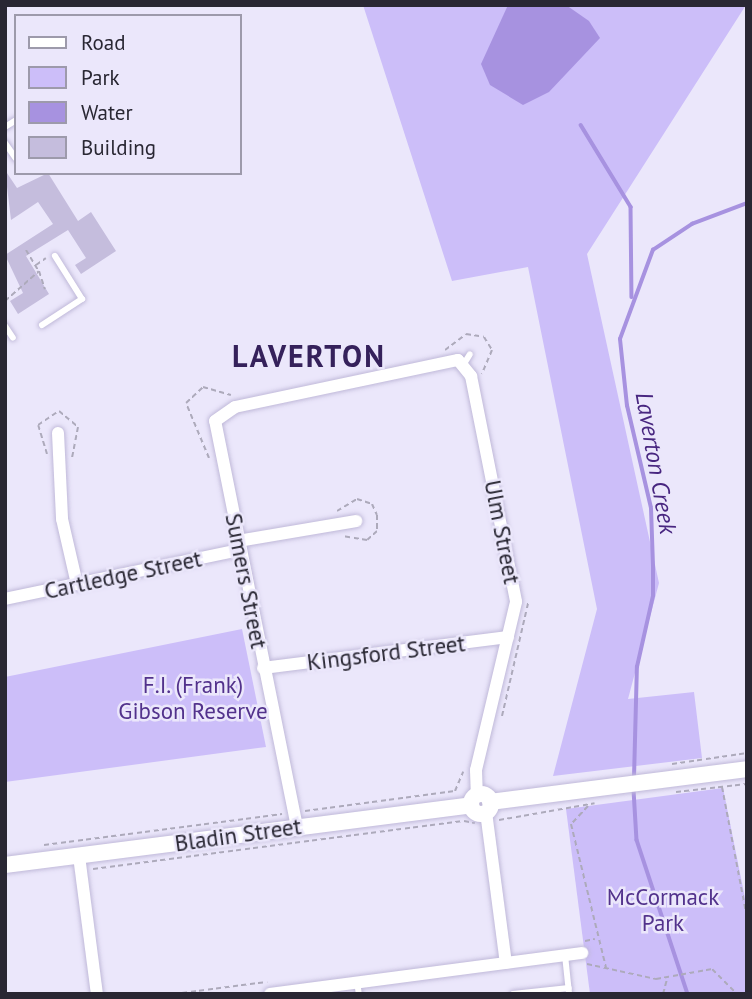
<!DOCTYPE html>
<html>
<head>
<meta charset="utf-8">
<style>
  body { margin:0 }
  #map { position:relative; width:752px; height:999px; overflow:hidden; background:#ebe7fb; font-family:"PT Sans",sans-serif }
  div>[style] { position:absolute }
  .green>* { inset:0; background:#ccbef9 }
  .water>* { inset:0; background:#a792e0 }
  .stream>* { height:3.5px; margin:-1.75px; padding:0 1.75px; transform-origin:1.75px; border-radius:1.75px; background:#a792e0 }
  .building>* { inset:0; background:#c5bddd }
  .path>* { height:2px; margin-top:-1px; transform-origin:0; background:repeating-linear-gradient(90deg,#adaabb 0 5px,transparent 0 8.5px) }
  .roads { filter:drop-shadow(0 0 2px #c0b9d9) drop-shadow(0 0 2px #c0b9d9) }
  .lane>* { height:6px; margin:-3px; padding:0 3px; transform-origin:3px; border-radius:3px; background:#fff }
  .street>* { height:12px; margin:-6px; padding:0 6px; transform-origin:6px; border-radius:6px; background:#fff }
  .secondary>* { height:16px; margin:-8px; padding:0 8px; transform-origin:8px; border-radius:8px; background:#fff }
  .secondary>.ring { margin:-8px; padding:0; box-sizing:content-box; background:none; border:16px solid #fff; border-radius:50% }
  span { translate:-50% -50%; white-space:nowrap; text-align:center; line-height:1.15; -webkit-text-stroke:5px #ebe7fb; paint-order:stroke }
  .street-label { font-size:23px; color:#292733 }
  .park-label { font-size:23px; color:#52328c }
  .water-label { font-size:24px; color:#482680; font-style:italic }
  .district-label { font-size:30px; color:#35215b; font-weight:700; letter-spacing:2px }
  .frame { position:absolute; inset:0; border:7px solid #292733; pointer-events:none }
  .legend { position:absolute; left:14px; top:14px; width:228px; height:161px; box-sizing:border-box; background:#ebe7fb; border:2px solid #9d9aab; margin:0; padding:9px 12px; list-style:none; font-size:21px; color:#292733 }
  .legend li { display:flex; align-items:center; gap:14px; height:35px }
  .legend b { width:35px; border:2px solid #9d9aab }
</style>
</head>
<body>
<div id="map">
  <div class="green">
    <i style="clip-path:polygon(363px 5px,746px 5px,587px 254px,659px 583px,628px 699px,694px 692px,702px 758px,553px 776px,597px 609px,528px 267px,452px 281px)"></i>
    <i style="clip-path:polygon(242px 629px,266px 747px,5px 782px,5px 677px)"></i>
    <i style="clip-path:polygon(723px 788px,747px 908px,747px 994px,590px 994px,566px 809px)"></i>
  </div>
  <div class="water">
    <i style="clip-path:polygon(508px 5px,566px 5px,589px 21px,600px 38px,549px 92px,523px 105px,490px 85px,481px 64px)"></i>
  </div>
  <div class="stream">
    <i style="left:581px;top:125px;width:96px;rotate:58.6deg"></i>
    <i style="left:631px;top:207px;width:90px;rotate:89.4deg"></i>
    <i style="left:634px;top:778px;width:111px;rotate:-88.5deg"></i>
    <i style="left:637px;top:667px;width:73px;rotate:-77.3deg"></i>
    <i style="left:653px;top:596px;width:30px;rotate:-90deg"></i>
    <i style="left:653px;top:566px;width:58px;rotate:-92deg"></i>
    <i style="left:651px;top:508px;width:105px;rotate:-103.2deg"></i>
    <i style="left:627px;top:406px;width:67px;rotate:-96deg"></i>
    <i style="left:620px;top:339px;width:95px;rotate:-69.7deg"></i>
    <i style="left:653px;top:250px;width:47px;rotate:-33.7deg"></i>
    <i style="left:692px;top:224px;width:59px;rotate:-20.9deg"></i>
    <i style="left:634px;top:790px;width:50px;rotate:86.6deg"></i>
    <i style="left:637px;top:840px;width:162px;rotate:71.7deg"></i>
  </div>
  <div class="building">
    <i style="clip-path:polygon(5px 170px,17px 188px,48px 173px,78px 221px,91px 212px,116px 251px,81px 274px,75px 265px,86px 258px,68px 230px,26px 256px,49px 294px,18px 314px,10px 301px,23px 293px,5px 255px,53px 224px,38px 202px,11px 220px)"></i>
  </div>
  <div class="path">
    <i style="left:26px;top:250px;width:23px;rotate:59deg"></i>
    <i style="left:36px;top:265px;width:12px;rotate:-35deg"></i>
    <i style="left:5px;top:301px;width:45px;rotate:-41.4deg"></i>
    <i style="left:39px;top:271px;width:19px;rotate:72deg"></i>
    <i style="left:445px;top:350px;width:26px;rotate:-37deg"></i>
    <i style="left:466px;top:334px;width:18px;rotate:9deg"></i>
    <i style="left:484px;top:337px;width:15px;rotate:58deg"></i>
    <i style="left:492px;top:350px;width:26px;rotate:113deg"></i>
    <i style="left:47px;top:454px;width:30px;rotate:-107deg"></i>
    <i style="left:38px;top:425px;width:25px;rotate:-34deg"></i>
    <i style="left:59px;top:411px;width:25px;rotate:40deg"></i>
    <i style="left:78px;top:427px;width:31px;rotate:101deg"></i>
    <i style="left:209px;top:458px;width:60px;rotate:-112.7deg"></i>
    <i style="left:186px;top:403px;width:23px;rotate:-43deg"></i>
    <i style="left:203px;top:387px;width:29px;rotate:16deg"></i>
    <i style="left:337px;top:511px;width:23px;rotate:-31deg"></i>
    <i style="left:357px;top:499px;width:16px;rotate:18deg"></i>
    <i style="left:372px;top:504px;width:12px;rotate:66deg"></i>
    <i style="left:377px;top:515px;width:16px;rotate:90deg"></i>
    <i style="left:377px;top:531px;width:13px;rotate:138deg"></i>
    <i style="left:367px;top:540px;width:25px;rotate:-171deg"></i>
    <i style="left:502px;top:716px;width:116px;rotate:-77deg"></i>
    <i style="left:672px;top:764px;width:76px;rotate:-8.3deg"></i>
    <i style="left:722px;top:787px;width:133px;rotate:79.2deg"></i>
    <i style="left:676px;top:792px;width:71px;rotate:-6.4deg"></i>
    <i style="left:588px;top:806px;width:25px;rotate:133deg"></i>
    <i style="left:571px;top:824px;width:148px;rotate:76.3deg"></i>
    <i style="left:305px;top:811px;width:151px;rotate:-7.6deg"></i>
    <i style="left:455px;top:791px;width:21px;rotate:-67deg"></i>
    <i style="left:499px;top:820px;width:97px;rotate:-10deg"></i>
    <i style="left:464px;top:821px;width:11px;rotate:10deg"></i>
    <i style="left:44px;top:845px;width:240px;rotate:-7.4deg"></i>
    <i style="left:93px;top:869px;width:373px;rotate:-7.4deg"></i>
    <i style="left:585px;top:941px;width:10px;rotate:-11deg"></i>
    <i style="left:587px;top:964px;width:71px;rotate:12.3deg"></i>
    <i style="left:656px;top:979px;width:57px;rotate:-10.1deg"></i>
    <i style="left:712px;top:969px;width:35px;rotate:45deg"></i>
    <i style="left:174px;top:994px;width:94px;rotate:-7.4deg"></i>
    <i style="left:663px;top:994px;width:16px;rotate:-75deg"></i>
  </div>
  <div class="roads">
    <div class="lane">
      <i style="left:5px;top:127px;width:13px;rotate:-32deg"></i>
      <i style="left:5px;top:143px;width:19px;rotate:55deg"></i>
      <i style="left:42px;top:325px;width:48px;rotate:-33deg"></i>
      <i style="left:82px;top:299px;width:51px;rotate:-122.1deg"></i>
      <i style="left:5px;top:326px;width:14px;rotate:56deg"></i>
      <i style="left:465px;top:362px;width:9px;rotate:-58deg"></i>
      <i style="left:565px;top:955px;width:39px;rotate:84deg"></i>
      <i style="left:357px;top:982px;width:12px;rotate:81deg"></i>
      <i style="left:513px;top:994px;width:56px;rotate:-6.1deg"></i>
    </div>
    <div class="street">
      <i style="left:58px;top:433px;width:86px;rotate:87.3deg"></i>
      <i style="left:62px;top:519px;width:67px;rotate:77deg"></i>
      <i style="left:238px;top:541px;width:120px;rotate:-9.6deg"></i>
      <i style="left:5px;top:599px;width:240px;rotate:-11.8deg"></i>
      <i style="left:263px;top:668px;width:247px;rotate:-7.2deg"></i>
      <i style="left:486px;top:812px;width:152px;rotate:82.5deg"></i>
      <i style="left:297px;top:827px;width:414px;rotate:-101.4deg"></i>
      <i style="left:215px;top:421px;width:24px;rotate:-35deg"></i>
      <i style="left:235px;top:407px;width:228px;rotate:-11.9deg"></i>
      <i style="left:458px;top:360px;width:21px;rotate:51deg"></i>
      <i style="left:471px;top:376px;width:230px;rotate:78.7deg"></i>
      <i style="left:516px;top:602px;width:173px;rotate:103.4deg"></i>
      <i style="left:476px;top:770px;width:25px;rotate:88deg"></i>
      <i style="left:79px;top:856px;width:139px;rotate:82.6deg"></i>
      <i style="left:270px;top:994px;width:315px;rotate:-7.5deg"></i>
    </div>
    <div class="secondary">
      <i class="ring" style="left:471px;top:794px;width:4px;height:4px"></i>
      <i style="left:490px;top:802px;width:259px;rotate:-7.3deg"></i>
      <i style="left:5px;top:865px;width:470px;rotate:-7.3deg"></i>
    </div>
  </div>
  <div class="street-label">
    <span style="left:502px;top:532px;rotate:79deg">Ulm Street</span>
    <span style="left:123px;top:575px;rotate:-12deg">Cartledge Street</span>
    <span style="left:246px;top:581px;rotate:79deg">Sumers Street</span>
    <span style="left:386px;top:653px;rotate:-7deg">Kingsford Street</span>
    <span style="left:238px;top:835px;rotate:-8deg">Bladin Street</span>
  </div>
  <div class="park-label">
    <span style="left:193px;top:698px">F.I. (Frank)<br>Gibson Reserve</span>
    <span style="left:663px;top:910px">McCormack<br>Park</span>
  </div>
  <div class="water-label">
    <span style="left:656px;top:463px;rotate:80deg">Laverton Creek</span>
  </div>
  <div class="district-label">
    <span style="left:309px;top:356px">LAVERTON</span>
  </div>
  <div class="frame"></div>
  <ul class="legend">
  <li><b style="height:9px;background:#fff"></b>Road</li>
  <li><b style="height:19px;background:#ccbef9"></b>Park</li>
  <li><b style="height:19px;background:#a792e0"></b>Water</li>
  <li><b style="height:19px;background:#c5bddd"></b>Building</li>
  </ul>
</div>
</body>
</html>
